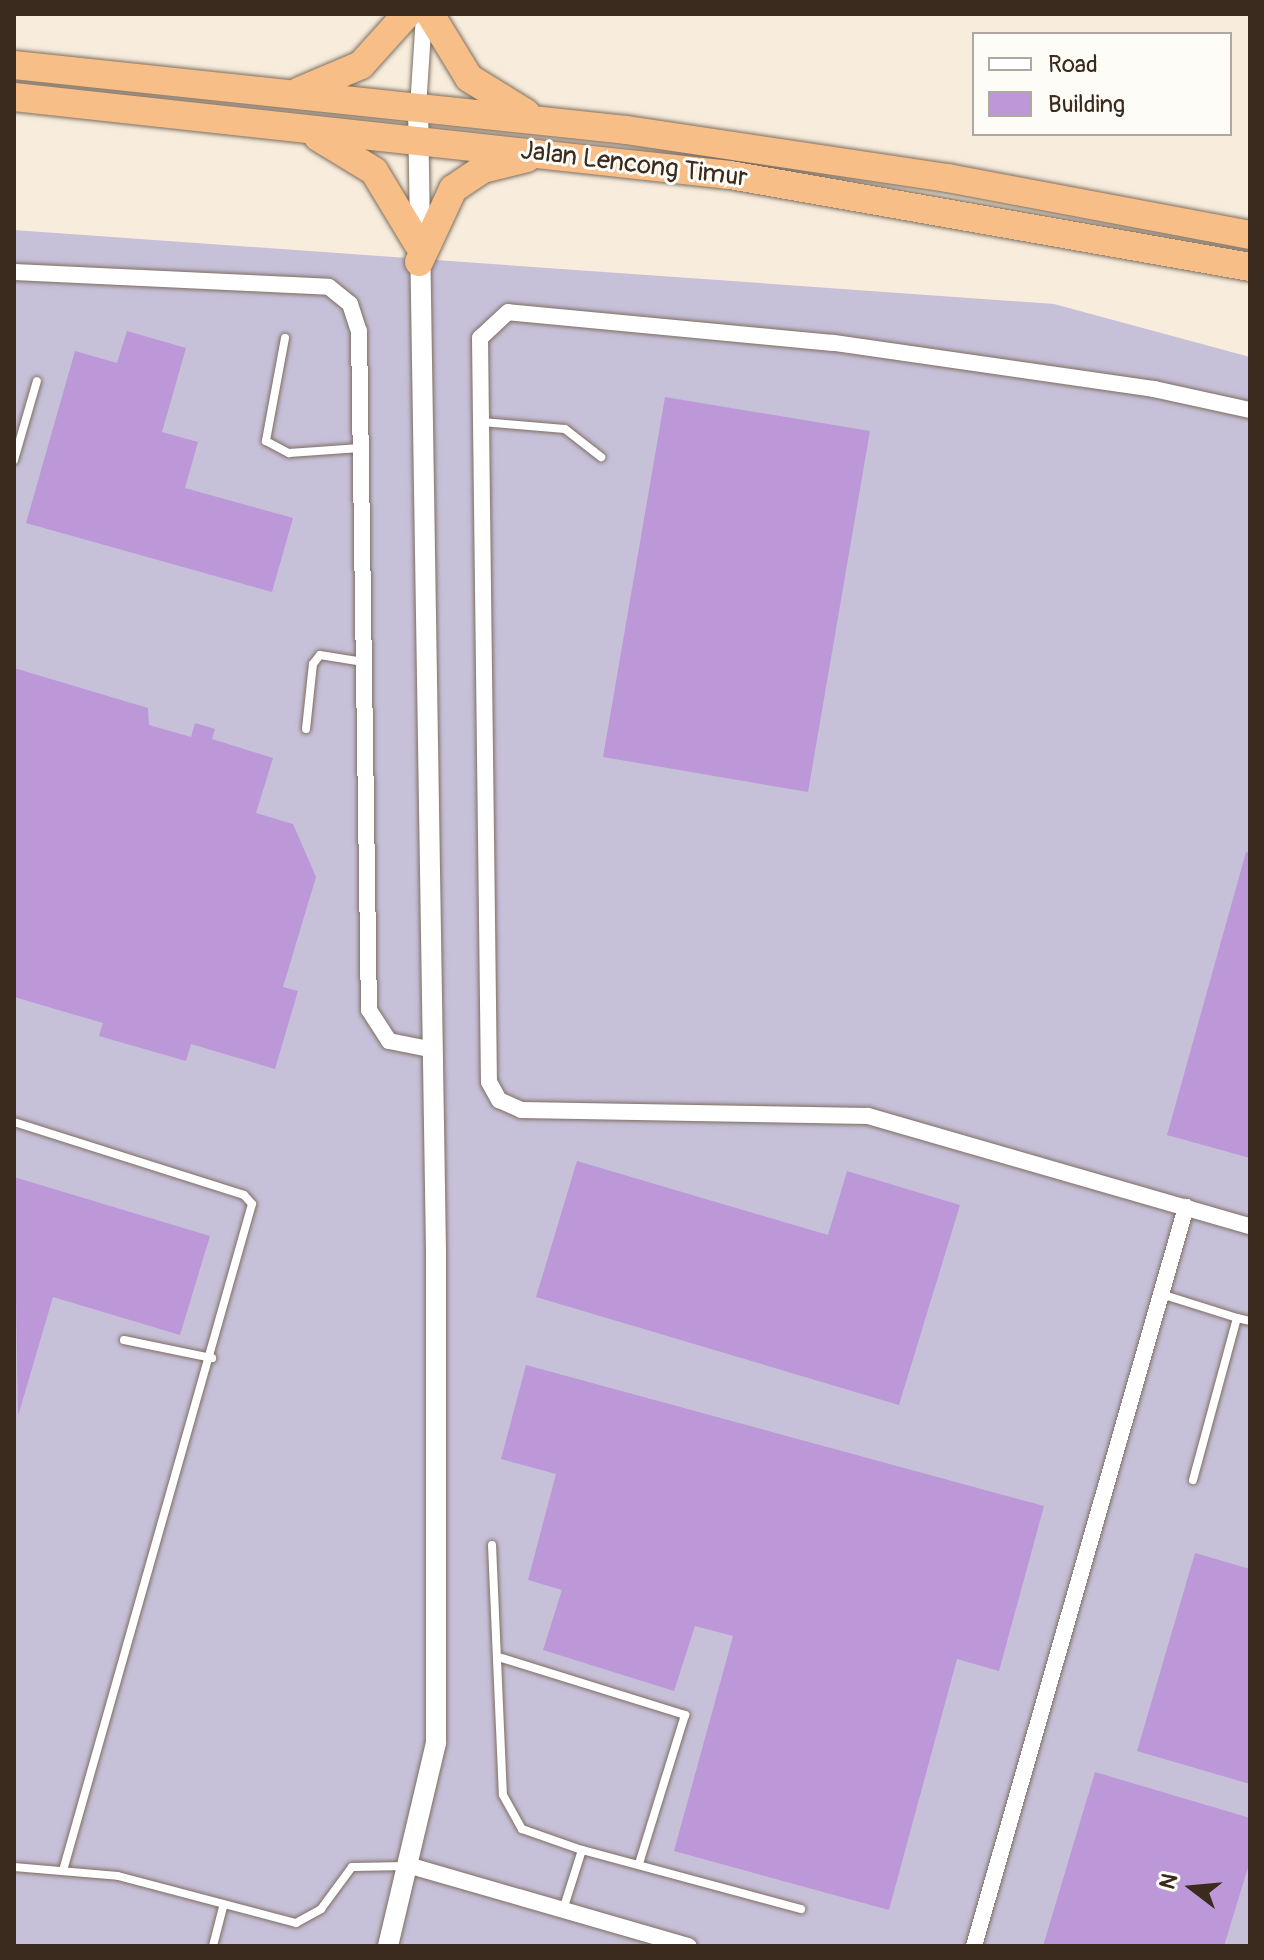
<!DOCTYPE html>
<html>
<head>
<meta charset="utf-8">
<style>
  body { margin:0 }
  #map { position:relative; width:1264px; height:1960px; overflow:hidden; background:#f8eddc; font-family:Pangolin,sans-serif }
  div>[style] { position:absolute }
  .industrial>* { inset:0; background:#c7c0d9 }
  .building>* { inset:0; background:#bc98d8 }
  .roads { filter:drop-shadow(0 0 2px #7d6e60) drop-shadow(0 0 2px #7d6e60) }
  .service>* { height:8px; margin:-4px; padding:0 4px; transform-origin:4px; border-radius:4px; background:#fff }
  .minor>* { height:16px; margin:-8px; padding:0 8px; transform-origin:8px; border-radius:8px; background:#fff }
  .tertiary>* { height:20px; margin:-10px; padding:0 10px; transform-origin:10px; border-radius:10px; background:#fff }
  .trunk>* { height:28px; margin:-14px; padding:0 14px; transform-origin:14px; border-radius:14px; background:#f7be87 }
  span { translate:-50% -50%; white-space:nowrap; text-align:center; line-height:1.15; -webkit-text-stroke:6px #fdfcf7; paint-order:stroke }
  .street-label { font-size:26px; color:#3b2a1e }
  .frame { position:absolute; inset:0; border:16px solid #3b2a1e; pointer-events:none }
  .legend { position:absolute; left:972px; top:32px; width:260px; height:104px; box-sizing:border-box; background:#fdfcf7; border:2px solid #afa8a0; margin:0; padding:10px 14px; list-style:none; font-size:24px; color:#3b2a1e }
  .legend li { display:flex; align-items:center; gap:16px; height:40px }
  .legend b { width:40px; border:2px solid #afa8a0 }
  .north { position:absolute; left:1152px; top:1848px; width:80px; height:80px; -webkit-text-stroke:6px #fdfcf7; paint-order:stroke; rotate:286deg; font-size:22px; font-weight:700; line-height:32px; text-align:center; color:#3b2a1e }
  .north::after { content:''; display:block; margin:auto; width:28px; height:36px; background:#3b2a1e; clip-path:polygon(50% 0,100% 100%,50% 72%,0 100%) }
</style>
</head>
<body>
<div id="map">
  <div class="industrial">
    <i style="clip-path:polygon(14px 230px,1054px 304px,1250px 357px,1250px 1946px,14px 1946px)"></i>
  </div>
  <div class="building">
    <i style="clip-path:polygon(127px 331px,186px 348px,162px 432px,198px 442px,185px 488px,293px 518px,272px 592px,26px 523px,75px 351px,117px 363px)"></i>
    <i style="clip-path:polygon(665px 397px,870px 431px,808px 792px,603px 757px)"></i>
    <i style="clip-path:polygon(14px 668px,148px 708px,149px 725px,191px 737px,195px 723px,215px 729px,212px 739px,273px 758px,256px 813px,293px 824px,316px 877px,283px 987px,298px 991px,275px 1069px,191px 1044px,186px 1061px,99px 1036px,103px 1023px,14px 997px)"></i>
    <i style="clip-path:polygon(1246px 852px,1250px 853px,1250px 1158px,1167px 1135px)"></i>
    <i style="clip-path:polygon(577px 1161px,828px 1235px,847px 1171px,960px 1205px,899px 1405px,536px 1297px)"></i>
    <i style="clip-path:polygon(14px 1177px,210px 1236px,180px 1335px,53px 1297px,18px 1416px)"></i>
    <i style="clip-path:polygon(526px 1365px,1044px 1506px,999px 1671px,957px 1659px,889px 1910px,674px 1851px,733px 1636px,695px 1626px,674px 1691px,543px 1650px,562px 1590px,528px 1580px,556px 1474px,501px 1459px)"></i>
    <i style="clip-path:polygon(1195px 1553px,1250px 1569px,1250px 1784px,1137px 1751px)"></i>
    <i style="clip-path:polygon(1095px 1772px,1250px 1818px,1250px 1861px,1224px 1946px,1043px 1946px)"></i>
  </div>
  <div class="roads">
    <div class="service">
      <i style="left:285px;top:338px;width:105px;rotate:100.5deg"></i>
      <i style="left:266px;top:441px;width:26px;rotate:28deg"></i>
      <i style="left:289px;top:453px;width:71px;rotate:-4deg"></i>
      <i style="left:482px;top:422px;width:83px;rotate:4.8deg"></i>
      <i style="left:565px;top:429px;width:46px;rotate:37.9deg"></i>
      <i style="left:14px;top:460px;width:82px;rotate:-73.8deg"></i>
      <i style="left:306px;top:729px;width:65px;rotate:-83.9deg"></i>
      <i style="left:313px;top:664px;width:11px;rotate:-52deg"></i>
      <i style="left:320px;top:655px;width:44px;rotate:9.2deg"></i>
      <i style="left:14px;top:1122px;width:241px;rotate:17.6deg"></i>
      <i style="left:244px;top:1195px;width:12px;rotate:48deg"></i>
      <i style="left:252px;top:1204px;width:689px;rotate:105.83deg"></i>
      <i style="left:1161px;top:1294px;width:80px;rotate:17.5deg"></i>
      <i style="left:1237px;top:1318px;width:168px;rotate:105.2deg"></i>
      <i style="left:1237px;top:1318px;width:13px;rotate:13deg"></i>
      <i style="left:124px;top:1340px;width:90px;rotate:11.6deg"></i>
      <i style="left:492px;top:1545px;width:250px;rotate:87.5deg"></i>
      <i style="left:503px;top:1795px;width:39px;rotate:61deg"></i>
      <i style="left:522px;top:1829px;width:64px;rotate:19.3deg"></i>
      <i style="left:582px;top:1850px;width:63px;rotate:107.6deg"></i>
      <i style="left:502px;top:1658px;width:192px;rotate:17.3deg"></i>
      <i style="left:685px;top:1715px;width:156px;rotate:107.2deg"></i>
      <i style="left:582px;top:1850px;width:227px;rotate:15.1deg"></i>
      <i style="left:14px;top:1867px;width:104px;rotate:4.9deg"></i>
      <i style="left:118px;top:1876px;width:184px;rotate:14.8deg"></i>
      <i style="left:296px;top:1923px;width:29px;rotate:-29deg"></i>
      <i style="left:321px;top:1909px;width:52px;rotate:-53.6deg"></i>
      <i style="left:352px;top:1867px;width:55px;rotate:-1deg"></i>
      <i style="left:213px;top:1946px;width:40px;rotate:-75.6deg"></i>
    </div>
    <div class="minor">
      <i style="left:418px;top:108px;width:94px;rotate:-86.3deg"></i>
      <i style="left:14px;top:272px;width:315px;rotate:2.7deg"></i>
      <i style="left:329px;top:287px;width:27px;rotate:39deg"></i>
      <i style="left:350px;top:304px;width:28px;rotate:72deg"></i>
      <i style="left:359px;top:331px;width:679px;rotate:89.16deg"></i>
      <i style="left:369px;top:1010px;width:37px;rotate:57deg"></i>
      <i style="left:389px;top:1041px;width:46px;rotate:11.3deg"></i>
      <i style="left:1250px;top:410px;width:98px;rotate:-167.7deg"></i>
      <i style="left:1154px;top:389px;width:324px;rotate:-171.8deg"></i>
      <i style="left:833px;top:343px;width:326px;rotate:-174.6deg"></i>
      <i style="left:508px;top:312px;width:38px;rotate:137deg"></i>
      <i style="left:480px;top:338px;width:744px;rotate:89.31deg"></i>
      <i style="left:489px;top:1082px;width:21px;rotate:61deg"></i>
      <i style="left:499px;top:1100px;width:24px;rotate:24deg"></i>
      <i style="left:521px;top:1110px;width:347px;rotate:1deg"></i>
      <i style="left:868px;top:1116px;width:398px;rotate:16.1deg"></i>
      <i style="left:411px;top:1866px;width:289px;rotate:16.1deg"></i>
      <i style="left:974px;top:1946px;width:769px;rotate:-73.99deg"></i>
    </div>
    <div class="tertiary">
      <i style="left:388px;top:1946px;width:209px;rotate:-76.7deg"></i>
      <i style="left:436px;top:1743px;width:491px;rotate:-90deg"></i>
      <i style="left:436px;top:1252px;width:1144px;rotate:-90.9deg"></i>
    </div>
    <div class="trunk">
      <i style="left:430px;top:14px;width:75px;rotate:58.6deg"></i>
      <i style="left:469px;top:78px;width:67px;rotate:31.6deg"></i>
      <i style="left:14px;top:65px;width:615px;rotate:6.06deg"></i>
      <i style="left:626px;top:130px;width:326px;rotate:8.5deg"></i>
      <i style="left:948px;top:178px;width:307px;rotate:10.7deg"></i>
      <i style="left:300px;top:91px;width:66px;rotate:-23.1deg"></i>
      <i style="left:361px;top:65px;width:69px;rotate:-48deg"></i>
      <i style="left:14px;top:97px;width:720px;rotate:6.22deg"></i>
      <i style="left:730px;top:175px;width:528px;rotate:10.03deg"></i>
      <i style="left:318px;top:137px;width:66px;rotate:31.3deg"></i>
      <i style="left:374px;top:171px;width:85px;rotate:58.9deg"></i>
      <i style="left:419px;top:262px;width:81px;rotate:-65deg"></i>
      <i style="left:453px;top:189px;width:36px;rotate:-34deg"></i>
      <i style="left:483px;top:169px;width:45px;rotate:-14deg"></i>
    </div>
  </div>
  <div class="street-label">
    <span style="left:634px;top:165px;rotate:7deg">Jalan Lencong Timur</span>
  </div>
  <div class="frame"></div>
  <ul class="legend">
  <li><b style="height:10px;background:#fff"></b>Road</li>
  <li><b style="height:22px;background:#bc98d8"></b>Building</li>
  </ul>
  <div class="north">N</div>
</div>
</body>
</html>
